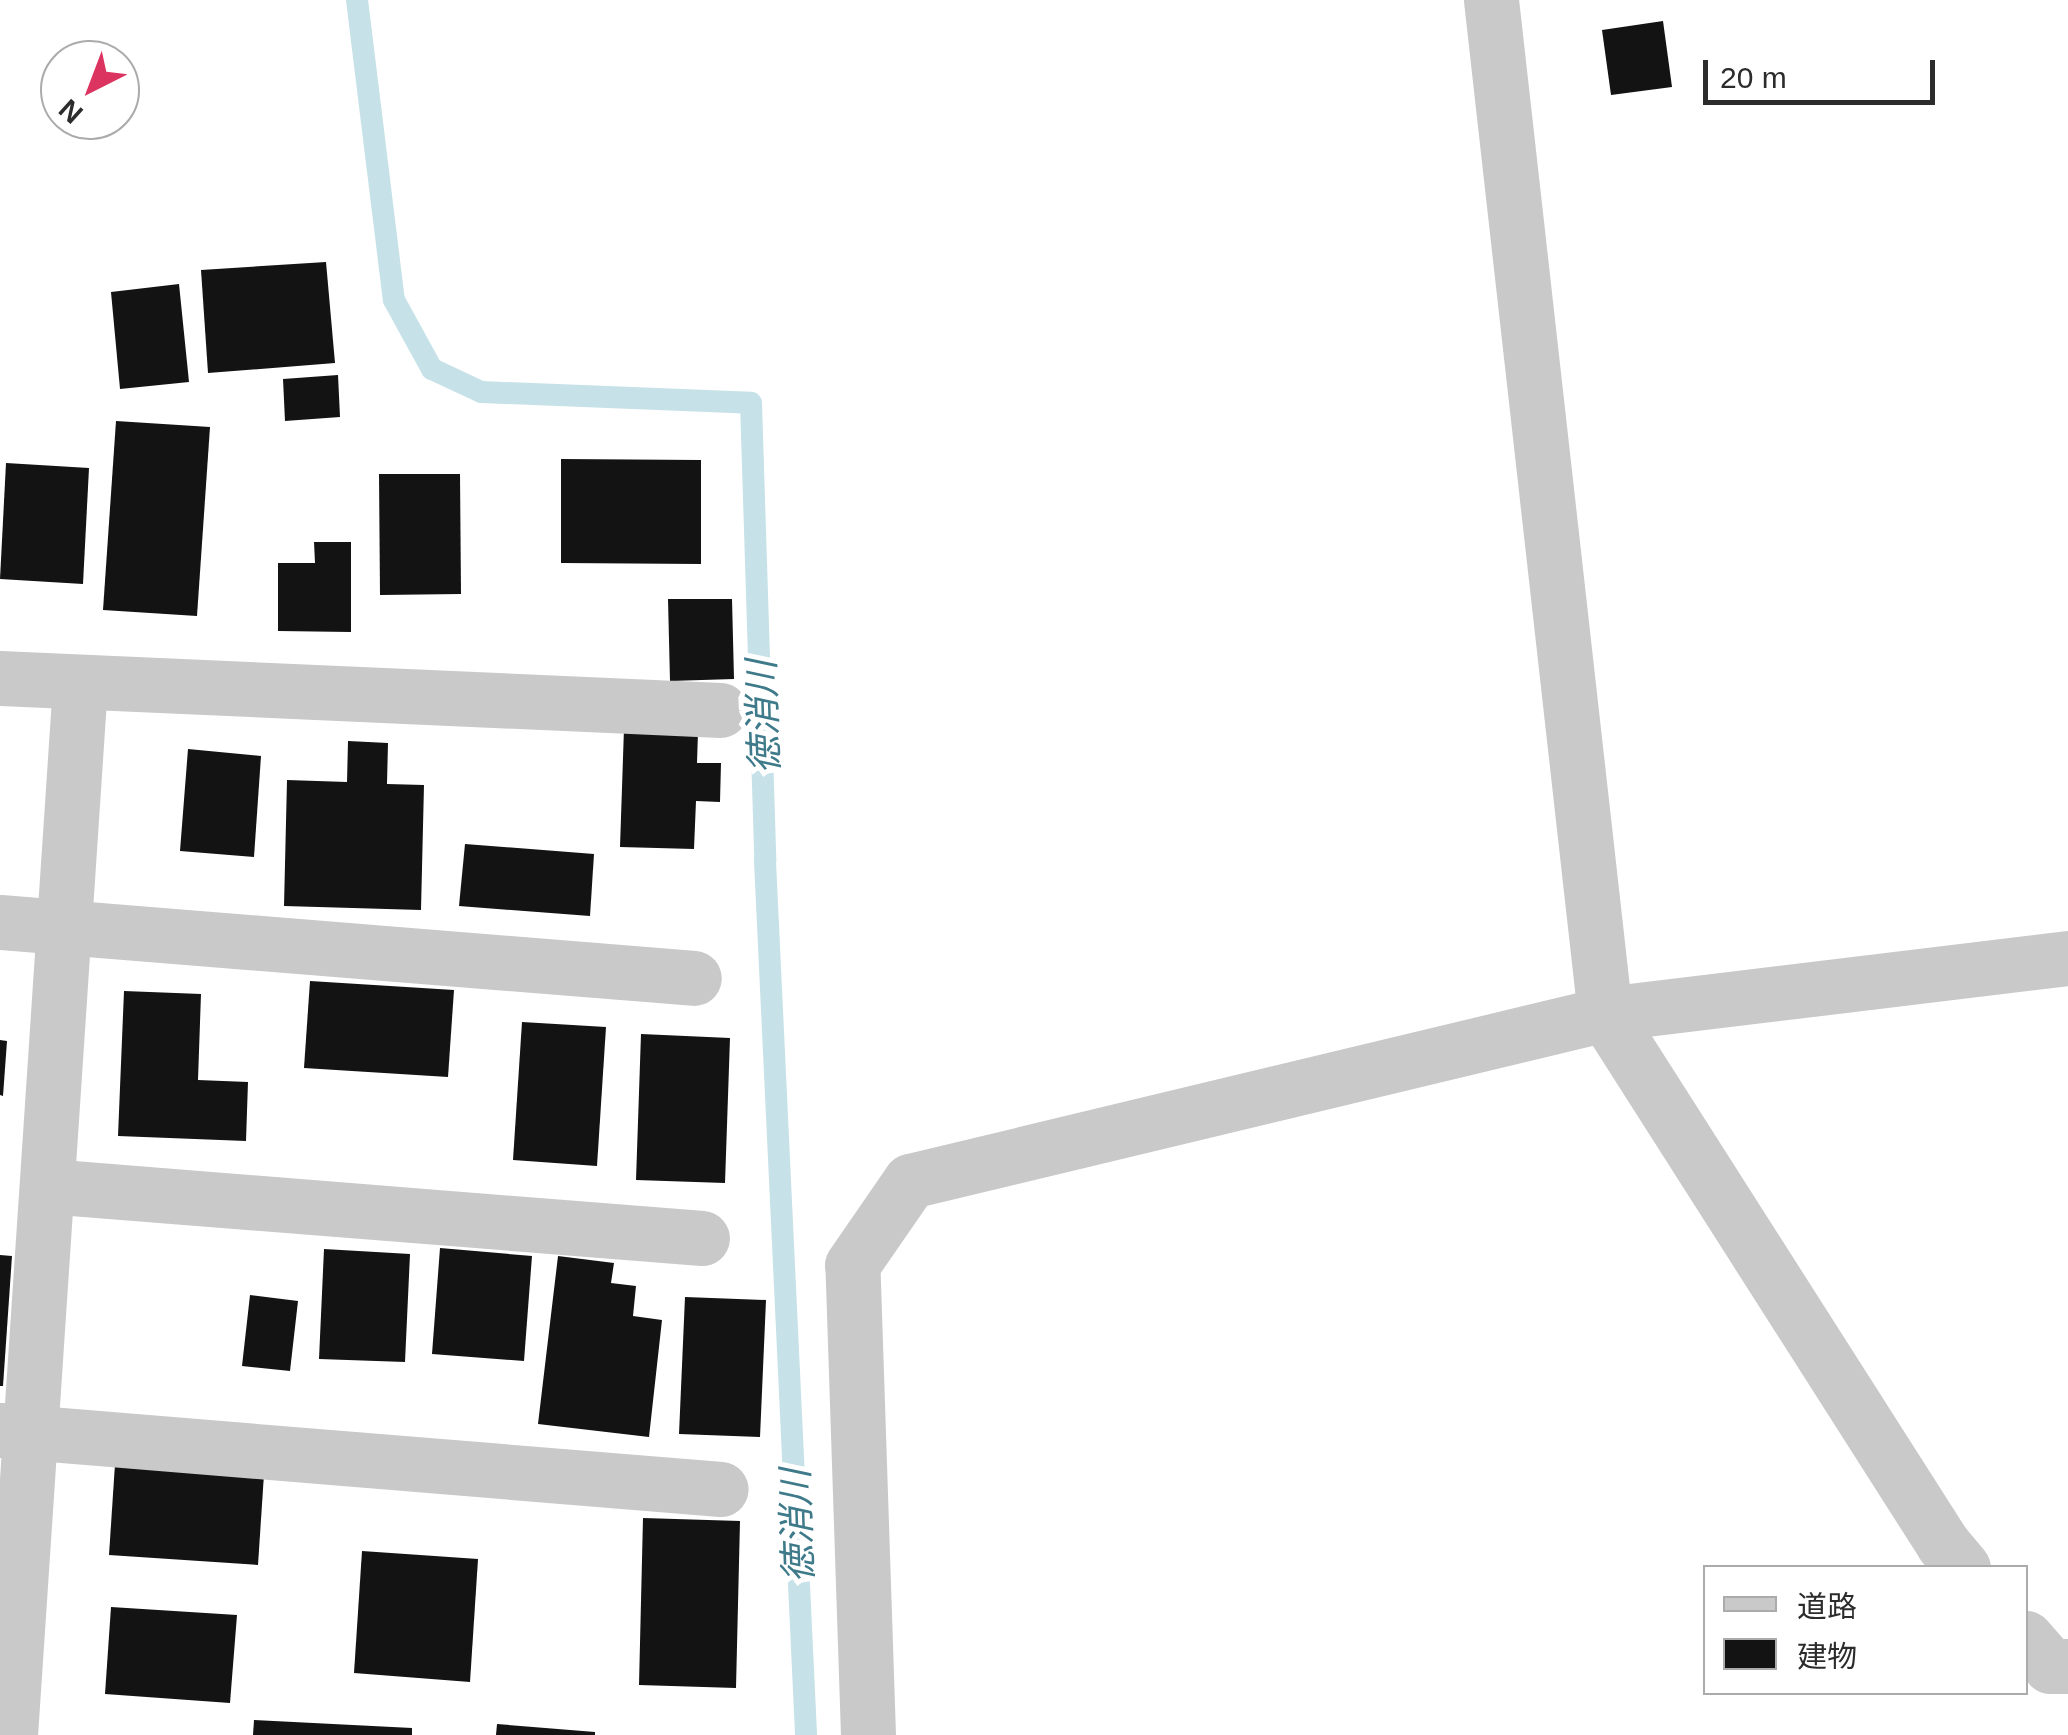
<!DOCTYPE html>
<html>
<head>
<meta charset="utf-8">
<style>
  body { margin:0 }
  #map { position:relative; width:2068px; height:1735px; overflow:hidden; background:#fff; font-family:Arial,"Noto Sans JP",sans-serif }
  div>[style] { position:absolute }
  .stream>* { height:22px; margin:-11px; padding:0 11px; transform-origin:11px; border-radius:11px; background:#c6e2e8 }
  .building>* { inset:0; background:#131313 }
  .minor>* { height:55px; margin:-27.5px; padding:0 27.5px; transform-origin:27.5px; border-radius:27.5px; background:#c9c9c9 }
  span { translate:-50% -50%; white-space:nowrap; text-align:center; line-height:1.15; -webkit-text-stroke:10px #fff; paint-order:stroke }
  .water-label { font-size:38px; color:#3e7a89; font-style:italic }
  .legend { position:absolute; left:1703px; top:1565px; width:325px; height:130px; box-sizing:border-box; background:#fff; border:2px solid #ababab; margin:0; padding:12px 18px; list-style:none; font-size:30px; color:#2c2c2c }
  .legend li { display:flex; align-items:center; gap:20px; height:50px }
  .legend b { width:50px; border:2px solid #ababab }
  .north { position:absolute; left:40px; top:40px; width:100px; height:100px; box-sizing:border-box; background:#fff; border:2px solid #ababab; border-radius:50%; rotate:222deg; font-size:28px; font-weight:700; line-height:40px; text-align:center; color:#2c2c2c }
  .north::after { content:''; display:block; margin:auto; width:35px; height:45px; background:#dc3461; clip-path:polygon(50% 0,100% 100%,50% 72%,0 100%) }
  .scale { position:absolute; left:1703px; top:60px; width:232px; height:45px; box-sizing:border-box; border:5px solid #2c2c2c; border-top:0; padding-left:12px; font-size:30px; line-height:35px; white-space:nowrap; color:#2c2c2c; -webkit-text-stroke:8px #fff; paint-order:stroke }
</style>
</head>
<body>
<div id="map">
  <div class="stream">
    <i style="left:357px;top:0;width:302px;rotate:83deg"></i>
    <i style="left:394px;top:300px;width:79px;rotate:61.2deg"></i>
    <i style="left:432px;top:369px;width:54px;rotate:25.1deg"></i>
    <i style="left:481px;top:392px;width:270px;rotate:2.3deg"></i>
    <i style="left:751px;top:403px;width:458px;rotate:88.2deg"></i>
    <i style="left:765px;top:861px;width:875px;rotate:87.31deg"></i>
  </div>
  <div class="building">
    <i style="clip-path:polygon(1663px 21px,1672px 87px,1611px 95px,1602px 30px)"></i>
    <i style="clip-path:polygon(326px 262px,335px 363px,208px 373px,201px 270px)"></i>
    <i style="clip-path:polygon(179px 284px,189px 382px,120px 389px,111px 292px)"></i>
    <i style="clip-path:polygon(338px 375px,340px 417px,285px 421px,283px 379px)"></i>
    <i style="clip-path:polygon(116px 421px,210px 427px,197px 616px,103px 610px)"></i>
    <i style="clip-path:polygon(561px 459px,701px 460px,701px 564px,561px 563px)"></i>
    <i style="clip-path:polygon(6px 463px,89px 468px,83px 584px,0 579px)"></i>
    <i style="clip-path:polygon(379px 474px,460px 474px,461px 594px,380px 595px)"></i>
    <i style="clip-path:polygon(314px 542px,351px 542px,351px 632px,278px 631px,278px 563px,315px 563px)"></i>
    <i style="clip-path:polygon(668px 599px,732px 599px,734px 679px,670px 681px)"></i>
    <i style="clip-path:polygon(624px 728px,698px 732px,697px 763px,721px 763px,720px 802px,696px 801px,694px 849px,620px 847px)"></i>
    <i style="clip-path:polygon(348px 741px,388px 743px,387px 784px,424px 785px,421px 910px,284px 906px,287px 780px,347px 782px)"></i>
    <i style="clip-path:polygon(188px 749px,261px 756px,254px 857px,180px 851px)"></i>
    <i style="clip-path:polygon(465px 844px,594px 854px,590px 916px,459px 906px)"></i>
    <i style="clip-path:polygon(310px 981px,454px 990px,448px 1077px,304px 1068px)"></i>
    <i style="clip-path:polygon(124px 991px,201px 994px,198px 1080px,248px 1082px,246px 1141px,118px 1136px)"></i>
    <i style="clip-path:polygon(522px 1022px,606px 1027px,597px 1166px,513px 1160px)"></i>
    <i style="clip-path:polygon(641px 1034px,730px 1038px,725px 1183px,636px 1180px)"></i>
    <i style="clip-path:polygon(0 1040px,7px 1041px,3px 1096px,0 1095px)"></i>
    <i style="clip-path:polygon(440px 1248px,532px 1256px,524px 1361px,432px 1354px)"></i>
    <i style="clip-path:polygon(324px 1249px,410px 1254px,405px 1362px,319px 1359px)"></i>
    <i style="clip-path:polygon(0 1255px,12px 1256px,3px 1386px,0 1386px)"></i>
    <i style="clip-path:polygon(558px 1256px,614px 1263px,611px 1283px,636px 1286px,633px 1316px,662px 1320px,649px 1437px,538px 1424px)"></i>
    <i style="clip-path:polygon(250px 1295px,298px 1301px,290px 1371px,242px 1366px)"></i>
    <i style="clip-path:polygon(685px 1297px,766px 1300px,760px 1437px,679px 1434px)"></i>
    <i style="clip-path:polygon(115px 1464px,264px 1474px,258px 1565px,109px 1555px)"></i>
    <i style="clip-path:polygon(643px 1518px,740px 1521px,736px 1688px,639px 1685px)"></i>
    <i style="clip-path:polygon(362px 1551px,478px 1559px,470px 1682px,354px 1673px)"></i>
    <i style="clip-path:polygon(111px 1607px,237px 1615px,230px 1703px,105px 1694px)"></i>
    <i style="clip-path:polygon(254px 1720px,412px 1728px,412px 1735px,253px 1735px)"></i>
    <i style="clip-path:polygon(497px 1724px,595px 1732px,595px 1735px,496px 1735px)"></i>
  </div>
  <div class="minor">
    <i style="left:1491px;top:0;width:1020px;rotate:83.59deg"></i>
    <i style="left:1605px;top:1014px;width:629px;rotate:57.47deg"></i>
    <i style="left:1943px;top:1544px;width:31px;rotate:50deg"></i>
    <i style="left:0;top:678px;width:721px;rotate:2.54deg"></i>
    <i style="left:0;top:922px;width:696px;rotate:4.61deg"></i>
    <i style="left:47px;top:1186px;width:657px;rotate:4.54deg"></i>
    <i style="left:0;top:1430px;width:723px;rotate:4.68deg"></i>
    <i style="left:2026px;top:1638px;width:37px;rotate:49deg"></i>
    <i style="left:2050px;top:1666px;width:18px"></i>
    <i style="left:10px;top:1735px;width:1052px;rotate:-86.19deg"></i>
    <i style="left:868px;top:1735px;width:470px;rotate:-91.9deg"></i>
    <i style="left:852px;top:1265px;width:102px;rotate:-55.4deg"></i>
    <i style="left:910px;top:1181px;width:715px;rotate:-13.51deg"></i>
    <i style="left:1605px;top:1014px;width:466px;rotate:-6.9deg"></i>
  </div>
  <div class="water-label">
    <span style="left:764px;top:717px;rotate:-92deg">徳消川</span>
    <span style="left:798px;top:1526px;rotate:-92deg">徳消川</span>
  </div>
  <ul class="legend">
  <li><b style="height:12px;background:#c9c9c9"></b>道路</li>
  <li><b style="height:28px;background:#131313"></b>建物</li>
  </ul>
  <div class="north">N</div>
  <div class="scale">20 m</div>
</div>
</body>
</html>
